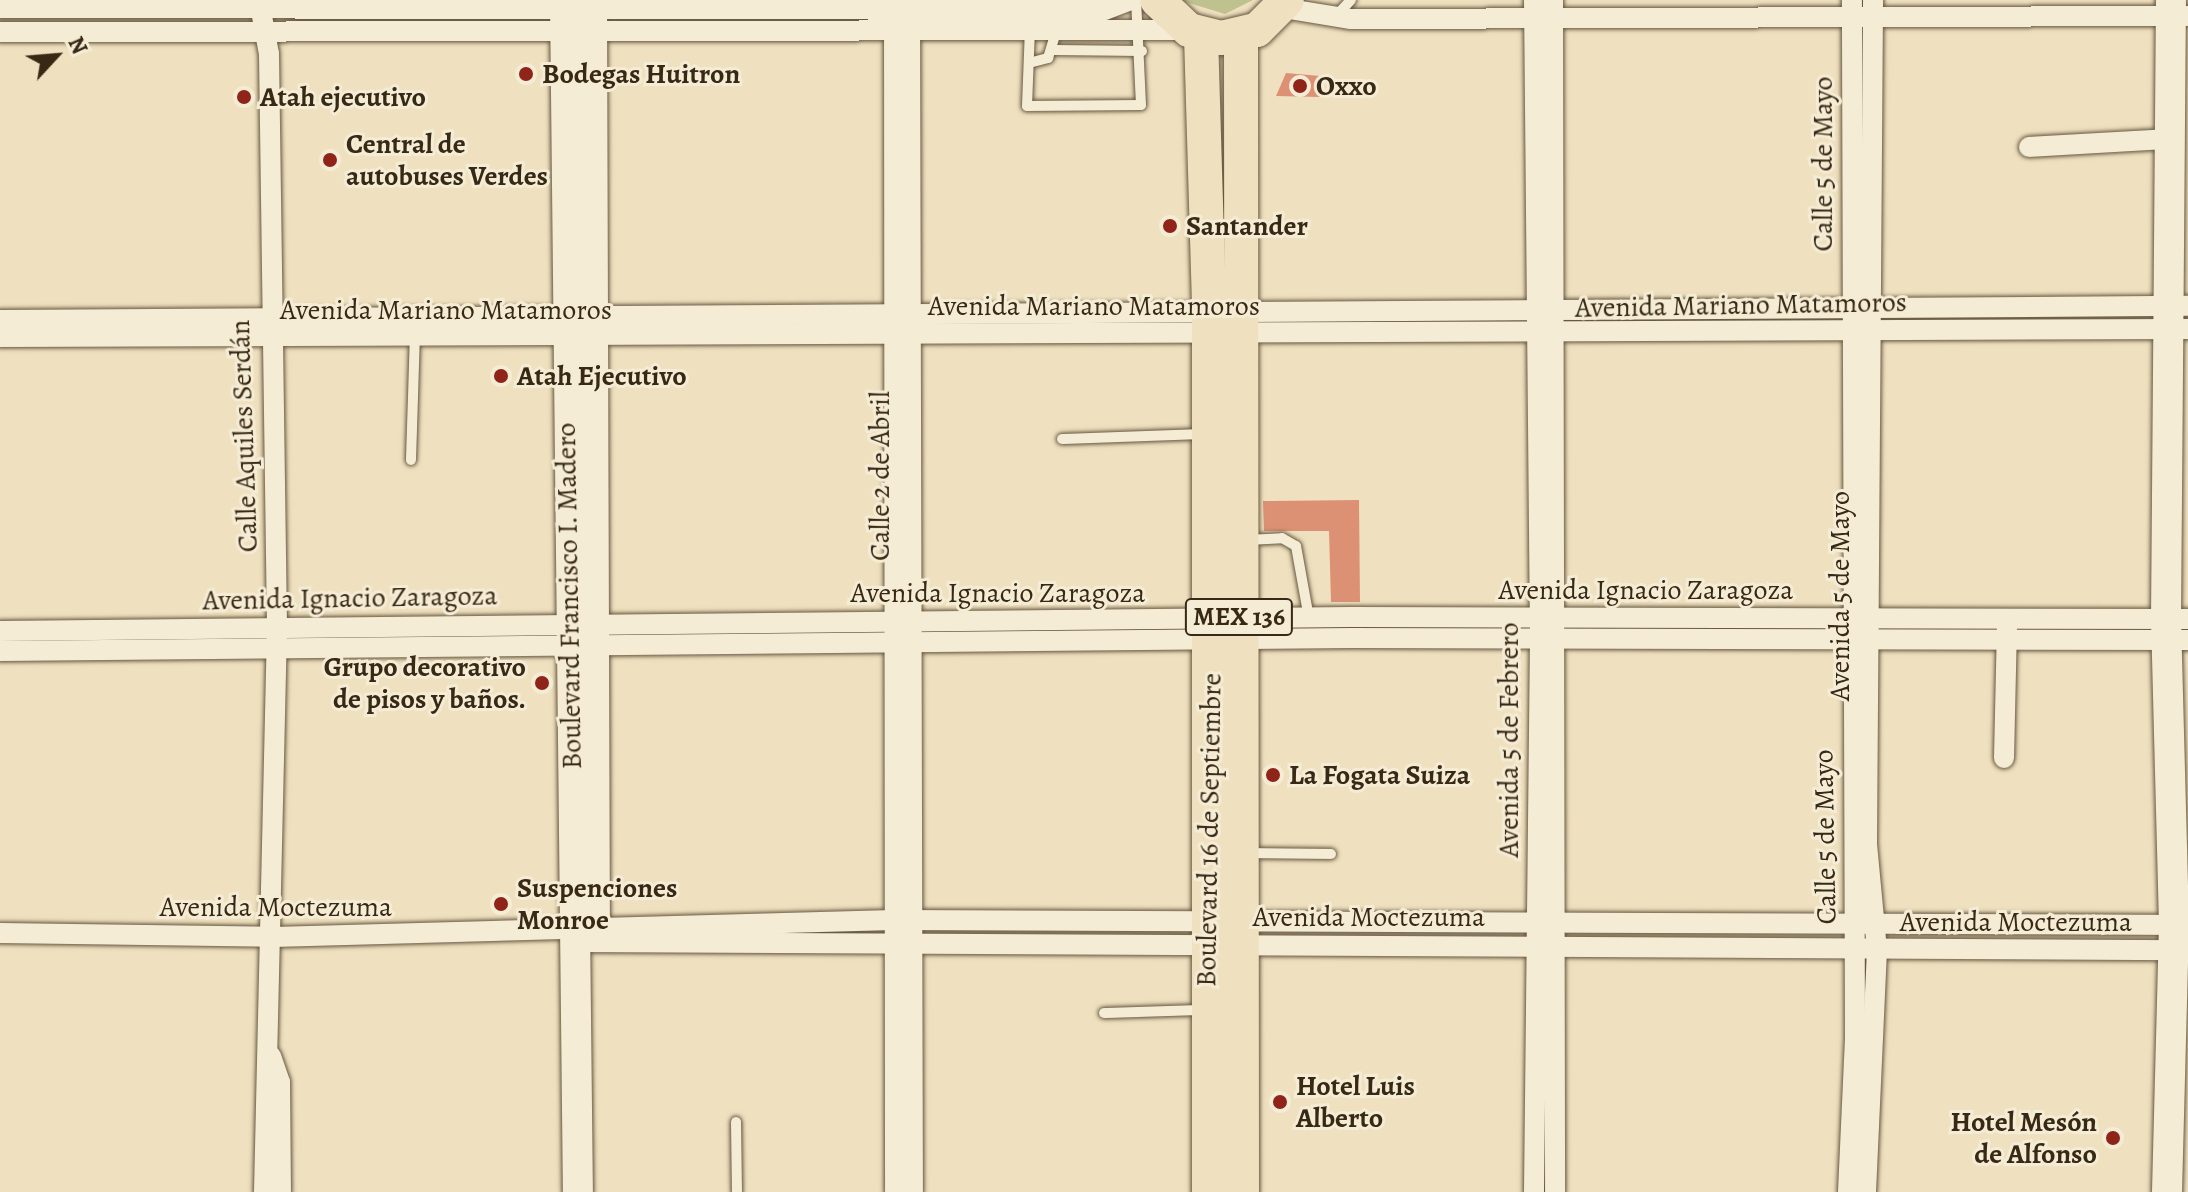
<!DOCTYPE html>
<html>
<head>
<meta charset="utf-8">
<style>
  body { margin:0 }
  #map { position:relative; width:2188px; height:1192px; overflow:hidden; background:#efe1bf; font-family:Alegreya,serif }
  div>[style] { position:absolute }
  .green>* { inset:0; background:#bfc18e }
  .building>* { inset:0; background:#dc9175 }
  .roads { filter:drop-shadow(0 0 2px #665740) drop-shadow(0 0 2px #665740) }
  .lane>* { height:10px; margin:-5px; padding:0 5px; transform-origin:5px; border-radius:5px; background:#f5ecd5 }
  .street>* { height:20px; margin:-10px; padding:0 10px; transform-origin:10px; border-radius:10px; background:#f5ecd5 }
  .secondary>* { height:30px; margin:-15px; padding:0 15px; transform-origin:15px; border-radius:15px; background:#f5ecd5 }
  .primary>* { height:34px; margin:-17px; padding:0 17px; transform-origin:17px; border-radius:17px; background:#efe1bf }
  .dots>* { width:22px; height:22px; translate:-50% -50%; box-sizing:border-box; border:4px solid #f5ecd5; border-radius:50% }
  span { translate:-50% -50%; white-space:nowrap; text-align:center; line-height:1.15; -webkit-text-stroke:6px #f5ecd5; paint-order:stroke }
  .shield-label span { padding:2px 6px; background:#f5ecd5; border:2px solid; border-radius:6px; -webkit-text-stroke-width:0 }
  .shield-label { font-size:26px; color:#382916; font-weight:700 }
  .poi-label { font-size:28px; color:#382916; font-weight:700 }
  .left { translate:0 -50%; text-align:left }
  .right { translate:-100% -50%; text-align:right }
  .street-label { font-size:28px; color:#382916 }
  .north { position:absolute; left:16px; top:16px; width:80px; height:80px; -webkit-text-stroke:6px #f5ecd5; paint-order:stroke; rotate:64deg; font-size:22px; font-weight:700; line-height:32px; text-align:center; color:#382916 }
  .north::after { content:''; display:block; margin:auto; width:28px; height:36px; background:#382916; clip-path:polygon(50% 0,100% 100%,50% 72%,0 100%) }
</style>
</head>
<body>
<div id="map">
  <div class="green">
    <i style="clip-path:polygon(1179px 0,1253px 0,1225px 14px)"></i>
  </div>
  <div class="building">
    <i style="clip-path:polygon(1286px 73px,1320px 76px,1320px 97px,1276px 96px)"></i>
    <i style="clip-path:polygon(1359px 500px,1360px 602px,1331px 602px,1329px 531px,1264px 531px,1263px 501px)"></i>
  </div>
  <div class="roads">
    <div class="lane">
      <i style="left:1336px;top:16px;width:22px;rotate:-47deg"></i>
      <i style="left:1030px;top:28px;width:78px;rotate:92.2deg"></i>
      <i style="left:1027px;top:106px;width:114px;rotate:-0.5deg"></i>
      <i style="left:1141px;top:105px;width:105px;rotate:-92.7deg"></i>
      <i style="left:1054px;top:50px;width:88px;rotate:0.7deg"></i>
      <i style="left:1029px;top:63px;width:20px;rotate:-15deg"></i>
      <i style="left:1048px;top:58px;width:28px;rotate:-73deg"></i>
      <i style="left:1062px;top:439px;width:142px;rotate:-2deg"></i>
      <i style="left:411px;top:460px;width:127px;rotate:-88.2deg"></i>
      <i style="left:1247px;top:540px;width:35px;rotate:-3deg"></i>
      <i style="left:1282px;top:538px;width:16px;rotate:30deg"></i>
      <i style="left:1296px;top:546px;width:73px;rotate:79.8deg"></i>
      <i style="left:1246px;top:853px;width:85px;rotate:0.7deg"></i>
      <i style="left:1104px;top:1013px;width:98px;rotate:-1.8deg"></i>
      <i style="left:736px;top:1122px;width:70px;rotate:89.2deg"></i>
    </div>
    <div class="street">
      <i style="left:259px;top:0;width:55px;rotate:79.5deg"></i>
      <i style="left:269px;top:54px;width:574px;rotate:89.2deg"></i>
      <i style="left:277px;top:628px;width:564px;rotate:91.32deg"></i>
      <i style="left:894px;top:0;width:1192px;rotate:89.95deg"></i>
      <i style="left:910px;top:0;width:1192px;rotate:89.86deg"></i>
      <i style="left:1534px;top:0;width:638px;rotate:89.46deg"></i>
      <i style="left:1540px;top:638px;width:554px;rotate:90.62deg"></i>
      <i style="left:1553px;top:0;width:1192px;rotate:89.9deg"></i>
      <i style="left:0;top:8px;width:1105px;rotate:0.1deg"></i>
      <i style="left:1105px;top:10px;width:28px;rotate:-21deg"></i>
      <i style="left:1283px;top:8px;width:69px;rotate:9.2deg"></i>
      <i style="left:1351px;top:19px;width:837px;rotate:-0.21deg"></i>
      <i style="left:0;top:32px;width:1189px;rotate:-0.1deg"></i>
      <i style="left:2029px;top:147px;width:140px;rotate:-3.3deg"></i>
      <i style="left:0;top:320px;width:2188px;rotate:-0.37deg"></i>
      <i style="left:0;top:337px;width:2188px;rotate:-0.21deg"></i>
      <i style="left:0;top:631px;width:1351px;rotate:-0.59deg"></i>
      <i style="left:1351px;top:617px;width:837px;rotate:0.14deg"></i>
      <i style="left:0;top:651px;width:1352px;rotate:-0.55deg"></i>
      <i style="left:1352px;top:638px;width:836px;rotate:0.14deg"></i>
      <i style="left:2004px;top:758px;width:131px;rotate:-88.7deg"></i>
      <i style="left:0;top:933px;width:273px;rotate:0.8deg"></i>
      <i style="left:273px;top:937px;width:621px;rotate:-1.57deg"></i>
      <i style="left:894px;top:920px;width:1290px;rotate:0.22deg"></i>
      <i style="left:577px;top:942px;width:1607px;rotate:0.29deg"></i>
      <i style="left:271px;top:1056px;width:28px;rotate:71deg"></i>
      <i style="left:280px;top:1082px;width:110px;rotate:89.5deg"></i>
      <i style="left:1848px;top:1192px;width:154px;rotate:-87.4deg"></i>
      <i style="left:1855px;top:1038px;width:1038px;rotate:-90.17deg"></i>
      <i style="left:1866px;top:1192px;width:242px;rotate:-87.4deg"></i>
      <i style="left:1877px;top:950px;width:106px;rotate:-95.4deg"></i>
      <i style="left:1867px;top:844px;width:844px;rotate:-89.59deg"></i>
    </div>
    <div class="secondary">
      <i style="left:565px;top:0;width:1192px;rotate:89.38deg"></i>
      <i style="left:592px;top:0;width:930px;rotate:89.82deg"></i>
      <i style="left:2167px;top:1192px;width:268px;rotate:-88.5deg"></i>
      <i style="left:2174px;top:924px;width:305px;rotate:-91.5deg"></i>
      <i style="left:2166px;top:619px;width:619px;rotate:-89.54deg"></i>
    </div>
    <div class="primary">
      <i style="left:1157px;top:0;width:44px;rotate:43.2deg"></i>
      <i style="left:1189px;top:30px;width:33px;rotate:14deg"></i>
      <i style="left:1221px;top:38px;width:37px;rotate:-13deg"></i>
      <i style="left:1257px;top:30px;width:42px;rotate:-45deg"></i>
      <i style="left:1201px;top:35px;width:277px;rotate:88.3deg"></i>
      <i style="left:1209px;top:312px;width:880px;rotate:90deg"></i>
      <i style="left:1241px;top:36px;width:1156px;rotate:89.95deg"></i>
    </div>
  </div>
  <div class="dots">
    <i style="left:526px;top:74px;background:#8f2418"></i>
    <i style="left:1300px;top:86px;background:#8f2418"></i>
    <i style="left:244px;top:97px;background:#8f2418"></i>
    <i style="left:330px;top:160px;background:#8f2418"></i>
    <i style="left:1170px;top:226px;background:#8f2418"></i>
    <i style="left:501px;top:376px;background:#8f2418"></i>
    <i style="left:542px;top:683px;background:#8f2418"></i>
    <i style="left:1273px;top:775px;background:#8f2418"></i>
    <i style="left:501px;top:904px;background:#8f2418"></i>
    <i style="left:1280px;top:1102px;background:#8f2418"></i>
    <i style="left:2113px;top:1138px;background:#8f2418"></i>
  </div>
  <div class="shield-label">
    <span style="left:1239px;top:617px">MEX 136</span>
  </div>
  <div class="poi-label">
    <span class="left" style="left:542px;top:74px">Bodegas Huitron</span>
    <span class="left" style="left:1316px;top:86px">Oxxo</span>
    <span class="left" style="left:260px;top:97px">Atah ejecutivo</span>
    <span class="left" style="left:346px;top:160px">Central de<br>autobuses Verdes</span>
    <span class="left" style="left:1186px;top:226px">Santander</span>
    <span class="left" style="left:517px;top:376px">Atah Ejecutivo</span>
    <span class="right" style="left:526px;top:683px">Grupo decorativo<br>de pisos y baños.</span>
    <span class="left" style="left:1289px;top:775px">La Fogata Suiza</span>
    <span class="left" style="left:517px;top:904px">Suspenciones<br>Monroe</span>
    <span class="left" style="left:1296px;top:1102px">Hotel Luis<br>Alberto</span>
    <span class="right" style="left:2097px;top:1138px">Hotel Mesón<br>de Alfonso</span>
  </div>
  <div class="street-label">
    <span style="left:1823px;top:164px;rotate:-90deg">Calle 5 de Mayo</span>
    <span style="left:1741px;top:305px;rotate:-1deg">Avenida Mariano Matamoros</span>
    <span style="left:1094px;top:306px">Avenida Mariano Matamoros</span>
    <span style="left:446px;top:310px">Avenida Mariano Matamoros</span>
    <span style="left:244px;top:436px;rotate:-92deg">Calle Aquiles Serdán</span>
    <span style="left:880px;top:476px;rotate:-90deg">Calle 2 de Abril</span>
    <span style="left:1646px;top:590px">Avenida Ignacio Zaragoza</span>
    <span style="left:998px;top:593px">Avenida Ignacio Zaragoza</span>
    <span style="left:569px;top:596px;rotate:-91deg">Boulevard Francisco I. Madero</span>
    <span style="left:1840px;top:596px;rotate:-90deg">Avenida 5 de Mayo</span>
    <span style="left:350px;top:598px;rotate:-1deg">Avenida Ignacio Zaragoza</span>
    <span style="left:1509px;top:740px;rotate:-90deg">Avenida 5 de Febrero</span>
    <span style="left:1209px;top:830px;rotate:-89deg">Boulevard 16 de Septiembre</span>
    <span style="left:1825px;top:837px;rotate:-91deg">Calle 5 de Mayo</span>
    <span style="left:276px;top:907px">Avenida Moctezuma</span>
    <span style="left:1369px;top:917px">Avenida Moctezuma</span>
    <span style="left:2016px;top:922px">Avenida Moctezuma</span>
  </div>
  <div class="north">N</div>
</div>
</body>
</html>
